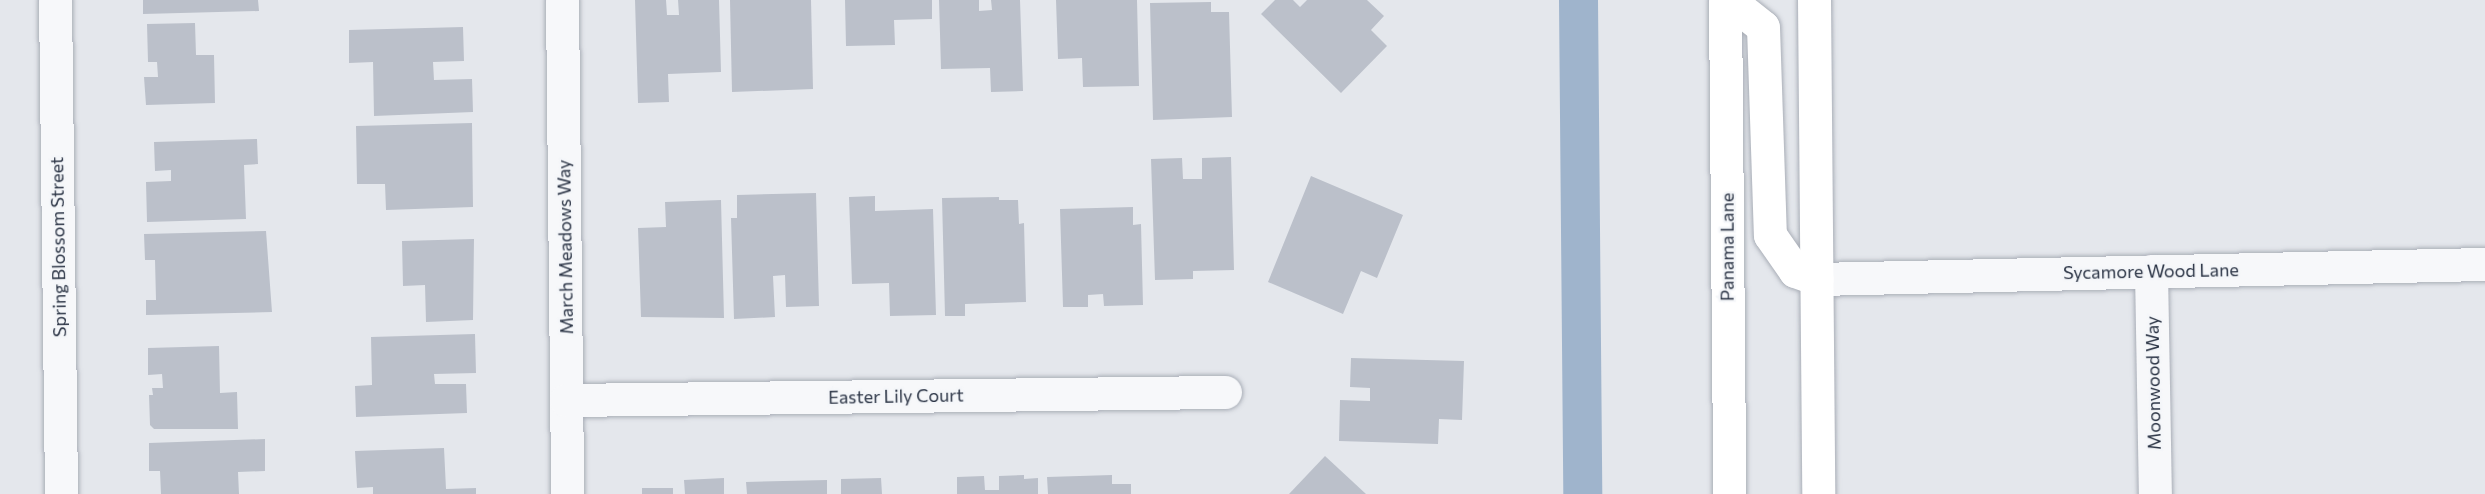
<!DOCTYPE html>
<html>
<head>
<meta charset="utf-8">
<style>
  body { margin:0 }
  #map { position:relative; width:2485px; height:494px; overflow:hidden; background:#e4e7ec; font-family:Commissioner,sans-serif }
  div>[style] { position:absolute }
  .canal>* { height:39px; margin:-19.5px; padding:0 19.5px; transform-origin:19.5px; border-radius:19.5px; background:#9fb4cc }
  .building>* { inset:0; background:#bbc0ca }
  .roads { filter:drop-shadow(0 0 2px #a9aeb7) drop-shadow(0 0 2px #a9aeb7) }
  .minor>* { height:33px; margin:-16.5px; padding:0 16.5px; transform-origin:16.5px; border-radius:16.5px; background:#f7f8fa }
  .secondary>* { height:33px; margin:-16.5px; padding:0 16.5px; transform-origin:16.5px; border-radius:16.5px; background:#fff }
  span { translate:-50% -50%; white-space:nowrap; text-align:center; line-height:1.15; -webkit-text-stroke:4.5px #f4f6f9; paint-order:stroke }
  .street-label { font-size:18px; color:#2b3445 }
</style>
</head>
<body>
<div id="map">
  <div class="canal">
    <i style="left:1578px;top:0;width:494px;rotate:89.5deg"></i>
  </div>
  <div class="building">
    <i style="clip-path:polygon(143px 0,258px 0,259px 11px,143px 14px)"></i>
    <i style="clip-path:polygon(635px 0,666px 0,667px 15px,679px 15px,678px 0,719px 0,721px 72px,668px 74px,669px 102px,638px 103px)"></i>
    <i style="clip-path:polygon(730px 0,811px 0,813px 89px,732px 92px)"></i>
    <i style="clip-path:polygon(845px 0,932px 0,932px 19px,894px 20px,895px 45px,846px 46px)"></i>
    <i style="clip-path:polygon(939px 0,979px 0,979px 11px,992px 10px,991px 0,1020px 0,1023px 91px,991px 92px,990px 68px,941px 69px)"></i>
    <i style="clip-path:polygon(1056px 0,1137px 0,1139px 86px,1083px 87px,1082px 58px,1058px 59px)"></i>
    <i style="clip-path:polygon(1275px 0,1293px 0,1300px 7px,1307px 0,1367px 0,1384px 16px,1371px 30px,1387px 46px,1341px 93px,1261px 14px)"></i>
    <i style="clip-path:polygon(1211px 2px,1211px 12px,1229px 12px,1232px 117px,1153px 120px,1150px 3px)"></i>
    <i style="clip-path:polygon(195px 23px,196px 55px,214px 55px,215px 103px,146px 105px,144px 77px,158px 77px,157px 62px,148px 62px,147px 24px)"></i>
    <i style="clip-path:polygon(463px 27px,464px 61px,433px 62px,434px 80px,472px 79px,473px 112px,374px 116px,373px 62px,349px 63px,349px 30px)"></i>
    <i style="clip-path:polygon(472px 123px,473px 207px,386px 210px,385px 184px,357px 184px,356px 126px)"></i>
    <i style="clip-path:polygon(257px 139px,258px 164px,244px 165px,246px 219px,147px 222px,146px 182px,171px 181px,171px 170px,155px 171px,154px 142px)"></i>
    <i style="clip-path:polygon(1231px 157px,1234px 270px,1193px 271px,1193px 279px,1155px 280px,1151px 159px,1182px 158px,1183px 179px,1202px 179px,1202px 158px)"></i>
    <i style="clip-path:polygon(1311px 176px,1403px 215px,1377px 278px,1361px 271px,1343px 314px,1268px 282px)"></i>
    <i style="clip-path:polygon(816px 193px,819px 306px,786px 307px,785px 275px,773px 276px,775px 317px,734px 319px,731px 218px,737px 218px,737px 195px)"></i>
    <i style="clip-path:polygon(875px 196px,875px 211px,933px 209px,936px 315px,890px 316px,889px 283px,852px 284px,849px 197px)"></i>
    <i style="clip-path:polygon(999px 197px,999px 200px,1018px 200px,1019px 224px,1024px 223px,1026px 302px,965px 304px,965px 316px,945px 316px,942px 198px)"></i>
    <i style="clip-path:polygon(721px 200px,724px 318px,641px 317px,638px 228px,666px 227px,665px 202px)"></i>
    <i style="clip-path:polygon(1133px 207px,1133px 225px,1141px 224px,1143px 305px,1104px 306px,1103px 294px,1088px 295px,1088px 307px,1063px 307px,1060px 209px)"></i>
    <i style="clip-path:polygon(266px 231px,272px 312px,146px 315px,146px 300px,156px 300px,155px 260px,145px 260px,144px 234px)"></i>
    <i style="clip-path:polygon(474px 239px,473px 320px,426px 322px,425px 285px,403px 286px,402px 241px)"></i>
    <i style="clip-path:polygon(475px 334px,476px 373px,434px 374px,435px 384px,466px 384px,467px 413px,356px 417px,355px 386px,372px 385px,371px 337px)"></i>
    <i style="clip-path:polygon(219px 346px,220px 393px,237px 392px,238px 429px,154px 429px,150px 425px,149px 395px,153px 395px,152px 388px,163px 388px,162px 374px,148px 375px,148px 348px)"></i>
    <i style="clip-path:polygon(1351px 358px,1464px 361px,1462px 420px,1439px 419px,1438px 444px,1339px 441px,1340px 400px,1370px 401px,1370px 388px,1350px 387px)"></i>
    <i style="clip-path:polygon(265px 439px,265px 471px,238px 472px,239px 494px,161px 494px,160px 471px,149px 471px,149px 443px)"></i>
    <i style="clip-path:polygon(444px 448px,446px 489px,476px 488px,476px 494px,373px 494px,373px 487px,357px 488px,355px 451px)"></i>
    <i style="clip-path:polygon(1325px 456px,1366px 494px,1289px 494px)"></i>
    <i style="clip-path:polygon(1024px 475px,1024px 479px,1038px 478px,1038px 494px,957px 494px,957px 477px,984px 476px,985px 490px,999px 490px,999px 476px)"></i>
    <i style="clip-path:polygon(1112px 475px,1112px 484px,1131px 484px,1131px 494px,1048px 494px,1047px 477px)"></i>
    <i style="clip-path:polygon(724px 478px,724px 494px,685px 494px,684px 480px)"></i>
    <i style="clip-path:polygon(881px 478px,882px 494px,841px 494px,841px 479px)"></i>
    <i style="clip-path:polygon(827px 480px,827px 494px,747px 494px,746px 482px)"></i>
    <i style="clip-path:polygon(642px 488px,673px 488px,673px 494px,642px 494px)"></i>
  </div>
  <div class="roads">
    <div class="minor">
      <i style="left:55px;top:0;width:494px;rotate:89.3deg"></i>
      <i style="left:562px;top:0;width:494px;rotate:89.4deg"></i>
      <i style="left:2151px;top:271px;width:223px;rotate:89deg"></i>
      <i style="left:1817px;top:279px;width:668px;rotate:-1.29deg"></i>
      <i style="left:566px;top:400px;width:659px;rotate:-0.7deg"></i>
    </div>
    <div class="secondary">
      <i style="left:1725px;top:0;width:494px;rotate:89.5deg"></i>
      <i style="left:1729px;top:0;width:43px;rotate:38.5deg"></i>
      <i style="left:1763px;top:27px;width:208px;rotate:88.1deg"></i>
      <i style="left:1770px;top:235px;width:44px;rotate:55.2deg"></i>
      <i style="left:1795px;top:271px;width:23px;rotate:20deg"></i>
      <i style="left:1814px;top:0;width:494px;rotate:89.5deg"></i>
    </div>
  </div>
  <div class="street-label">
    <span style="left:58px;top:247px;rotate:-91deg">Spring Blossom Street</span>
    <span style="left:565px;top:247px;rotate:-91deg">March Meadows Way</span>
    <span style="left:1727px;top:247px;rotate:-90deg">Panama Lane</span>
    <span style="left:2151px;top:271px;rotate:-1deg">Sycamore Wood Lane</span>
    <span style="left:2153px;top:383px;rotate:-91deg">Moonwood Way</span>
    <span style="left:896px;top:396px;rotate:-1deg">Easter Lily Court</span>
  </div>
</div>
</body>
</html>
